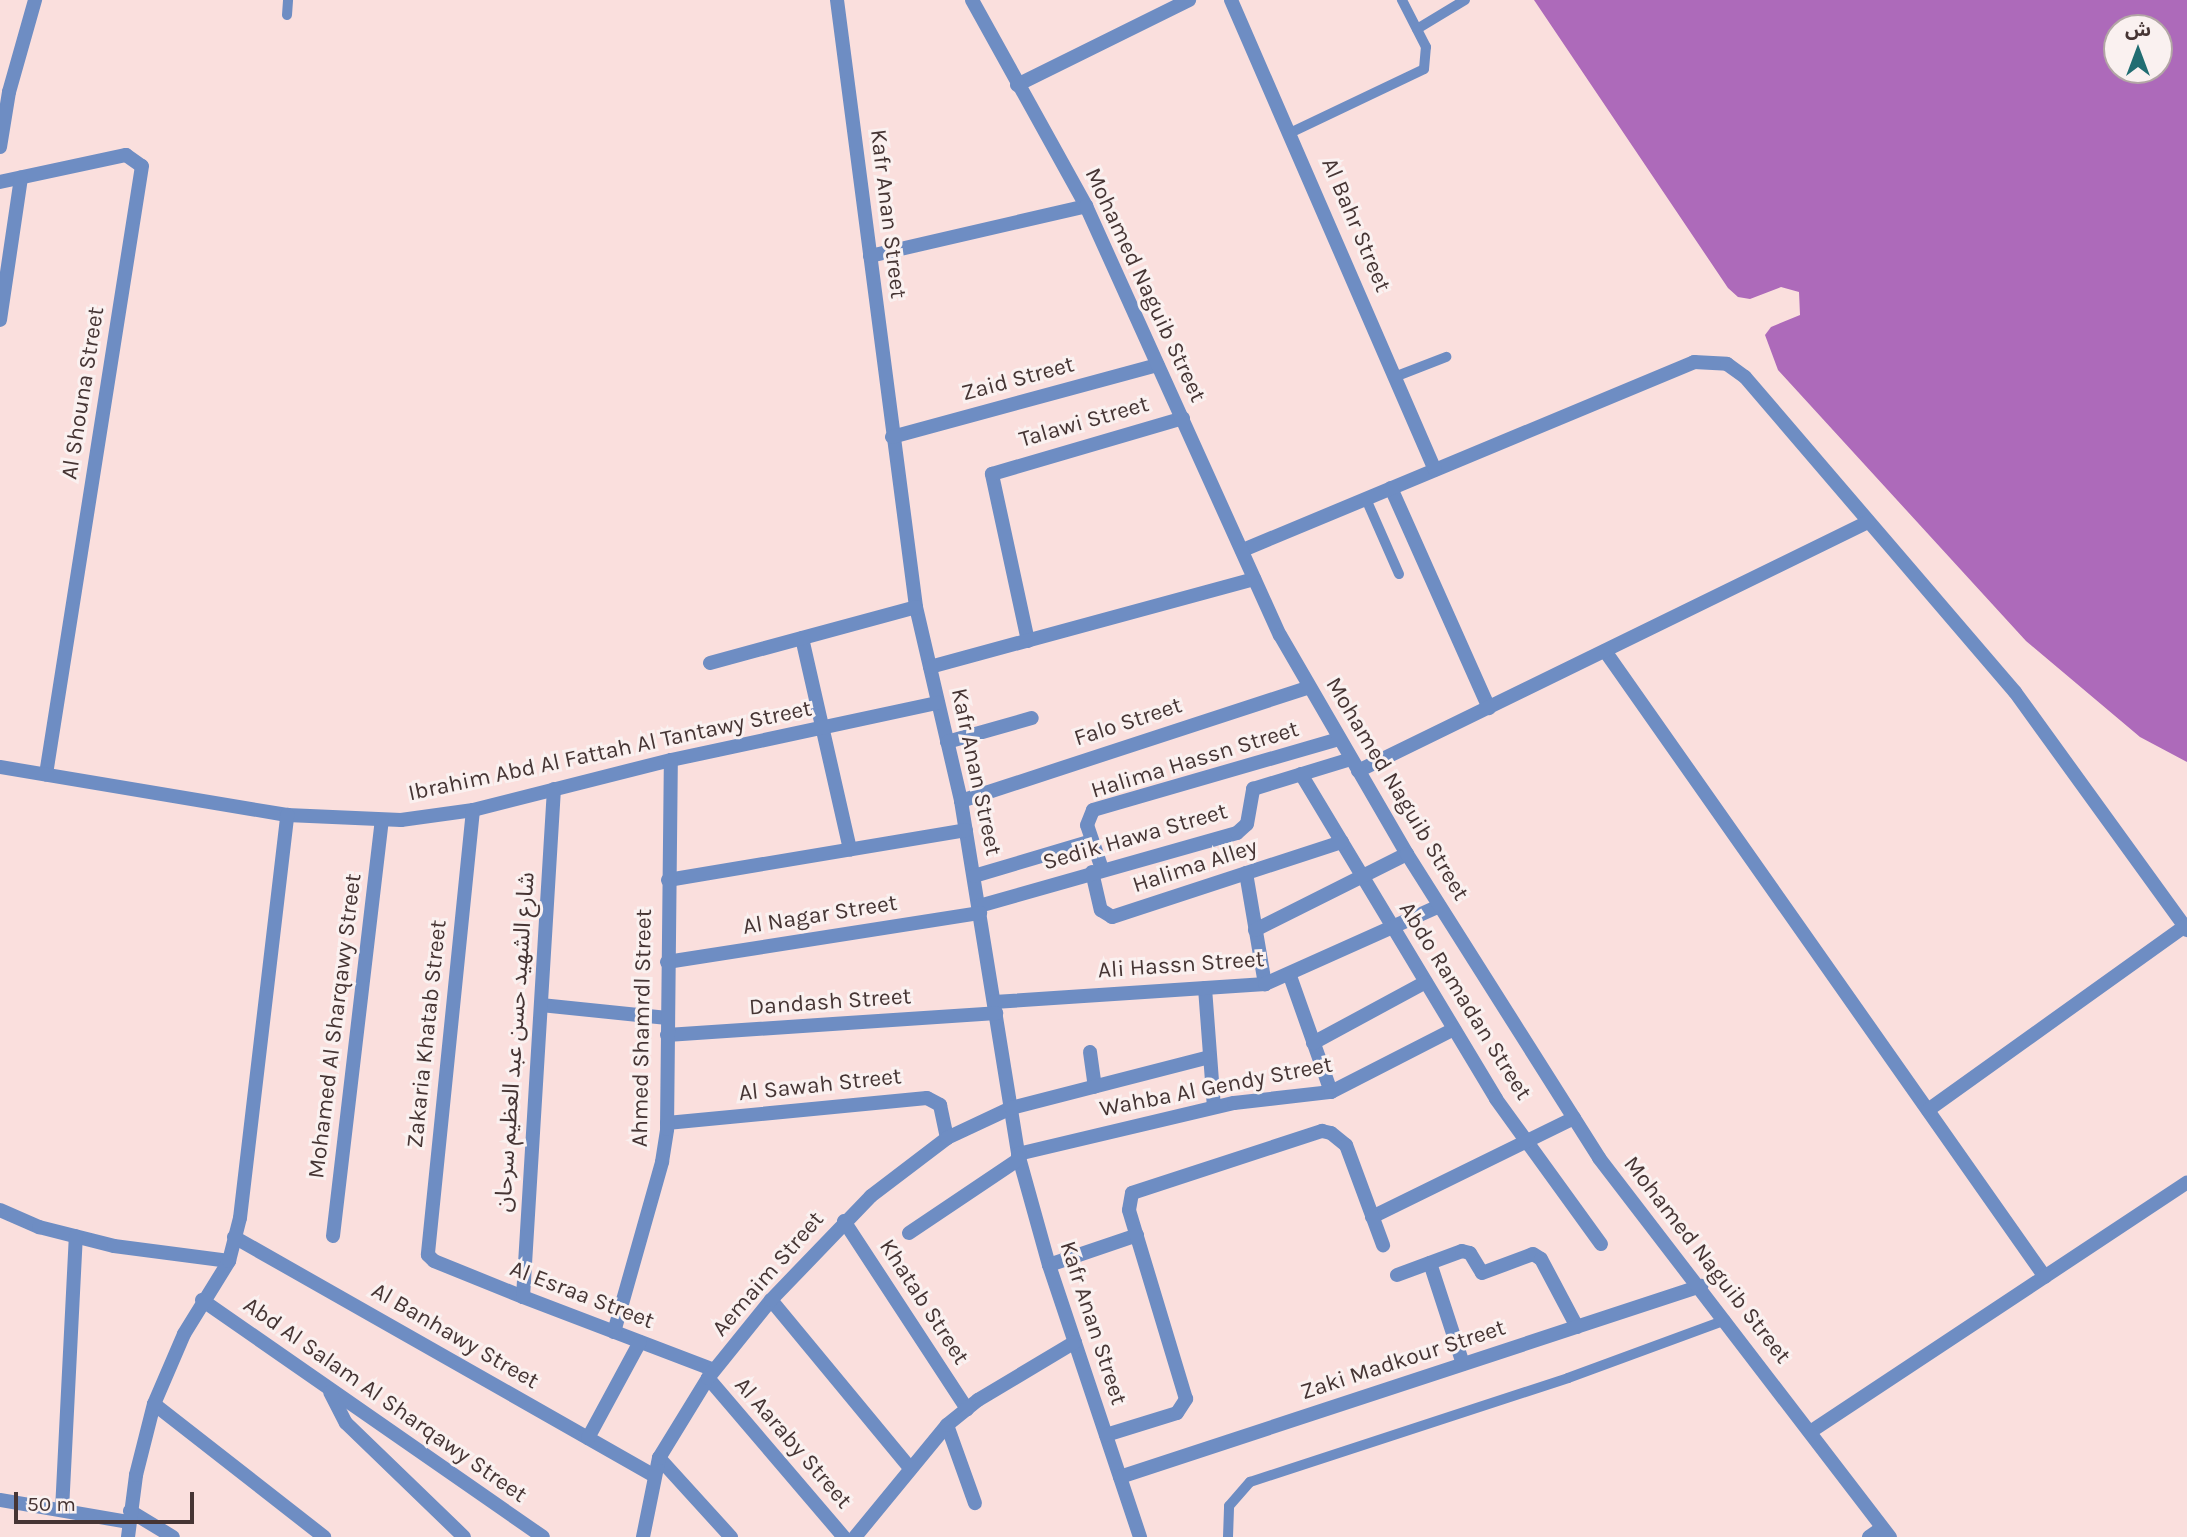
<!DOCTYPE html>
<html>
<head>
<meta charset="utf-8">
<style>
  body { margin:0 }
  #map { position:relative; width:2187px; height:1537px; overflow:hidden; background:#fadfdd; font-family:Karla,"Noto Sans Arabic",sans-serif }
  div>[style] { position:absolute }
  .water>* { inset:0; background:#ad6aba }
  .service>* { height:10px; margin:-5px; padding:0 5px; transform-origin:5px; border-radius:5px; background:#6e8dc3 }
  .minor>* { height:14px; margin:-7px; padding:0 7px; transform-origin:7px; border-radius:7px; background:#6e8dc3 }
  .tertiary>* { height:14px; margin:-7px; padding:0 7px; transform-origin:7px; border-radius:7px; background:#6e8dc3 }
  span { translate:-50% -50%; white-space:nowrap; text-align:center; line-height:1.15; -webkit-text-stroke:6px #faf1f0; paint-order:stroke }
  .street-label { font-size:23px; color:#463534 }
  .north { position:absolute; left:2103px; top:14px; width:70px; height:70px; box-sizing:border-box; background:#faf1f0; border:2px solid #b2a6a5; border-radius:50%; rotate:0deg; font-size:19px; font-weight:700; line-height:28px; text-align:center; color:#463534 }
  .north::after { content:''; display:block; margin:auto; width:24px; height:32px; background:#216d72; clip-path:polygon(50% 0,100% 100%,50% 72%,0 100%) }
  .scale { position:absolute; left:14px; top:1492px; width:180px; height:32px; box-sizing:border-box; border:4px solid #463534; border-top:0; padding-left:9px; font-size:21px; line-height:24px; white-space:nowrap; color:#463534; -webkit-text-stroke:5px #faf1f0; paint-order:stroke }
</style>
</head>
<body>
<div id="map">
  <div class="water">
    <i style="clip-path:polygon(evenodd,1534px 0,2187px 0,2187px 762px,2140px 737px,2026px 641px,1778px 370px,1765px 335px,1771px 327px,1800px 315px,1799px 292px,1781px 287px,1750px 299px,1738px 297px,1728px 288px,1534px 0,2117px 28px,2159px 28px,2159px 70px,2117px 70px,2117px 28px)"></i>
  </div>
  <div class="service">
    <i style="left:287px;top:15px;width:15px;rotate:-86deg"></i>
    <i style="left:1417px;top:29px;width:56px;rotate:-31.1deg"></i>
    <i style="left:1292px;top:132px;width:146px;rotate:-25.5deg"></i>
    <i style="left:1424px;top:69px;width:22px;rotate:-85deg"></i>
    <i style="left:1426px;top:47px;width:53px;rotate:-117.1deg"></i>
    <i style="left:1397px;top:376px;width:53px;rotate:-21.2deg"></i>
    <i style="left:1366px;top:499px;width:82px;rotate:66.3deg"></i>
    <i style="left:1228px;top:1537px;width:31px;rotate:-88deg"></i>
    <i style="left:1229px;top:1506px;width:32px;rotate:-49deg"></i>
    <i style="left:1250px;top:1482px;width:335px;rotate:-18.1deg"></i>
    <i style="left:1568px;top:1378px;width:168px;rotate:-20.2deg"></i>
  </div>
  <div class="minor">
    <i style="left:837px;top:0;width:612px;rotate:82.58deg"></i>
    <i style="left:916px;top:607px;width:199px;rotate:76.9deg"></i>
    <i style="left:961px;top:801px;width:358px;rotate:80.8deg"></i>
    <i style="left:1018px;top:1154px;width:115px;rotate:74.4deg"></i>
    <i style="left:1049px;top:1265px;width:287px;rotate:71.5deg"></i>
    <i style="left:1017px;top:85px;width:192px;rotate:-26.3deg"></i>
    <i style="left:0;top:147px;width:56px;rotate:-80.7deg"></i>
    <i style="left:9px;top:92px;width:96px;rotate:-74.2deg"></i>
    <i style="left:0;top:182px;width:129px;rotate:-12.1deg"></i>
    <i style="left:126px;top:155px;width:19px;rotate:35deg"></i>
    <i style="left:142px;top:166px;width:616px;rotate:98.97deg"></i>
    <i style="left:870px;top:256px;width:222px;rotate:-13deg"></i>
    <i style="left:0;top:320px;width:144px;rotate:-81.6deg"></i>
    <i style="left:892px;top:437px;width:275px;rotate:-15.2deg"></i>
    <i style="left:1391px;top:488px;width:241px;rotate:66deg"></i>
    <i style="left:1243px;top:550px;width:489px;rotate:-22.6deg"></i>
    <i style="left:1694px;top:362px;width:33px;rotate:3deg"></i>
    <i style="left:1727px;top:364px;width:22px;rotate:36deg"></i>
    <i style="left:1745px;top:377px;width:415px;rotate:49.4deg"></i>
    <i style="left:2015px;top:692px;width:294px;rotate:54.1deg"></i>
    <i style="left:802px;top:638px;width:217px;rotate:77.2deg"></i>
    <i style="left:1028px;top:641px;width:171px;rotate:-102.2deg"></i>
    <i style="left:992px;top:474px;width:199px;rotate:-16.3deg"></i>
    <i style="left:1605px;top:651px;width:765px;rotate:54.9deg"></i>
    <i style="left:710px;top:663px;width:213px;rotate:-15.2deg"></i>
    <i style="left:930px;top:667px;width:336px;rotate:-15.2deg"></i>
    <i style="left:947px;top:742px;width:88px;rotate:-15.8deg"></i>
    <i style="left:0;top:767px;width:291px;rotate:9.5deg"></i>
    <i style="left:287px;top:815px;width:114px;rotate:2.5deg"></i>
    <i style="left:401px;top:820px;width:73px;rotate:-7.9deg"></i>
    <i style="left:473px;top:810px;width:204px;rotate:-14.2deg"></i>
    <i style="left:671px;top:760px;width:273px;rotate:-12.1deg"></i>
    <i style="left:1358px;top:771px;width:568px;rotate:-26.02deg"></i>
    <i style="left:1301px;top:774px;width:379px;rotate:59deg"></i>
    <i style="left:1496px;top:1099px;width:179px;rotate:54.1deg"></i>
    <i style="left:961px;top:801px;width:366px;rotate:-18.1deg"></i>
    <i style="left:473px;top:810px;width:447px;rotate:95.8deg"></i>
    <i style="left:428px;top:1255px;width:8px;rotate:45deg"></i>
    <i style="left:434px;top:1261px;width:96px;rotate:22deg"></i>
    <i style="left:523px;top:1297px;width:204px;rotate:20.9deg"></i>
    <i style="left:1102px;top:869px;width:46px;rotate:-108.8deg"></i>
    <i style="left:1087px;top:825px;width:16px;rotate:-68deg"></i>
    <i style="left:1093px;top:810px;width:256px;rotate:-16.1deg"></i>
    <i style="left:1092px;top:872px;width:39px;rotate:77deg"></i>
    <i style="left:1101px;top:910px;width:13px;rotate:32deg"></i>
    <i style="left:1112px;top:917px;width:242px;rotate:-18.1deg"></i>
    <i style="left:1246px;top:873px;width:113px;rotate:80.3deg"></i>
    <i style="left:974px;top:876px;width:123px;rotate:-16.5deg"></i>
    <i style="left:668px;top:880px;width:302px;rotate:-9.5deg"></i>
    <i style="left:979px;top:906px;width:268px;rotate:-15.8deg"></i>
    <i style="left:1237px;top:833px;width:13px;rotate:-42deg"></i>
    <i style="left:1247px;top:824px;width:36px;rotate:-80deg"></i>
    <i style="left:1253px;top:789px;width:102px;rotate:-17deg"></i>
    <i style="left:1255px;top:930px;width:170px;rotate:-26.6deg"></i>
    <i style="left:667px;top:962px;width:317px;rotate:-8.9deg"></i>
    <i style="left:1290px;top:976px;width:123px;rotate:70.5deg"></i>
    <i style="left:1205px;top:988px;width:119px;rotate:85.7deg"></i>
    <i style="left:994px;top:1002px;width:272px;rotate:-3.8deg"></i>
    <i style="left:1265px;top:984px;width:191px;rotate:-24.1deg"></i>
    <i style="left:541px;top:1005px;width:127px;rotate:5.9deg"></i>
    <i style="left:667px;top:1035px;width:330px;rotate:-3.8deg"></i>
    <i style="left:1313px;top:1043px;width:128px;rotate:-28.4deg"></i>
    <i style="left:1090px;top:1052px;width:35px;rotate:82deg"></i>
    <i style="left:1928px;top:1110px;width:315px;rotate:-35.6deg"></i>
    <i style="left:667px;top:1123px;width:261px;rotate:-5.5deg"></i>
    <i style="left:927px;top:1098px;width:15px;rotate:28deg"></i>
    <i style="left:940px;top:1105px;width:34px;rotate:78deg"></i>
    <i style="left:1018px;top:1154px;width:222px;rotate:-13.3deg"></i>
    <i style="left:1234px;top:1103px;width:98px;rotate:-6.5deg"></i>
    <i style="left:1331px;top:1092px;width:138px;rotate:-27.1deg"></i>
    <i style="left:0;top:1210px;width:43px;rotate:23.6deg"></i>
    <i style="left:39px;top:1227px;width:77px;rotate:14.2deg"></i>
    <i style="left:114px;top:1246px;width:116px;rotate:7.4deg"></i>
    <i style="left:1372px;top:1217px;width:225px;rotate:-26.1deg"></i>
    <i style="left:844px;top:1221px;width:225px;rotate:56.8deg"></i>
    <i style="left:909px;top:1233px;width:133px;rotate:-33.9deg"></i>
    <i style="left:333px;top:1236px;width:418px;rotate:-83.3deg"></i>
    <i style="left:234px;top:1237px;width:482px;rotate:29.6deg"></i>
    <i style="left:1430px;top:1263px;width:106px;rotate:71.9deg"></i>
    <i style="left:1049px;top:1265px;width:93px;rotate:-18.8deg"></i>
    <i style="left:1397px;top:1275px;width:69px;rotate:-20.3deg"></i>
    <i style="left:1462px;top:1251px;width:8px;rotate:14deg"></i>
    <i style="left:1470px;top:1253px;width:23px;rotate:59deg"></i>
    <i style="left:1482px;top:1273px;width:54px;rotate:-20.4deg"></i>
    <i style="left:1533px;top:1254px;width:9px;rotate:32deg"></i>
    <i style="left:1541px;top:1259px;width:77px;rotate:62.1deg"></i>
    <i style="left:523px;top:1297px;width:509px;rotate:-86.51deg"></i>
    <i style="left:202px;top:1300px;width:415px;rotate:34.8deg"></i>
    <i style="left:771px;top:1300px;width:219px;rotate:50.4deg"></i>
    <i style="left:614px;top:1332px;width:177px;rotate:-74.2deg"></i>
    <i style="left:662px;top:1162px;width:33px;rotate:-81deg"></i>
    <i style="left:667px;top:1129px;width:369px;rotate:-89.4deg"></i>
    <i style="left:708px;top:1378px;width:209px;rotate:49.5deg"></i>
    <i style="left:330px;top:1392px;width:35px;rotate:63deg"></i>
    <i style="left:346px;top:1423px;width:164px;rotate:44deg"></i>
    <i style="left:154px;top:1404px;width:216px;rotate:38deg"></i>
    <i style="left:947px;top:1425px;width:83px;rotate:70.3deg"></i>
    <i style="left:1810px;top:1432px;width:452px;rotate:-33.5deg"></i>
    <i style="left:1106px;top:1435px;width:74px;rotate:-17.2deg"></i>
    <i style="left:1177px;top:1413px;width:17px;rotate:-57deg"></i>
    <i style="left:1186px;top:1399px;width:197px;rotate:-106.8deg"></i>
    <i style="left:1129px;top:1210px;width:17px;rotate:-80deg"></i>
    <i style="left:1132px;top:1193px;width:200px;rotate:-18.1deg"></i>
    <i style="left:1322px;top:1131px;width:9px;rotate:13deg"></i>
    <i style="left:1331px;top:1133px;width:19px;rotate:39deg"></i>
    <i style="left:1346px;top:1145px;width:107px;rotate:69.7deg"></i>
    <i style="left:588px;top:1438px;width:109px;rotate:-61.6deg"></i>
    <i style="left:659px;top:1458px;width:107px;rotate:47.7deg"></i>
    <i style="left:1120px;top:1477px;width:612px;rotate:-18.2deg"></i>
    <i style="left:0;top:1500px;width:131px;rotate:9.7deg"></i>
    <i style="left:62px;top:1510px;width:274px;rotate:-87.1deg"></i>
    <i style="left:130px;top:1511px;width:50px;rotate:31.2deg"></i>
    <i style="left:128px;top:1537px;width:63px;rotate:-82.6deg"></i>
    <i style="left:136px;top:1475px;width:73px;rotate:-75.8deg"></i>
    <i style="left:154px;top:1404px;width:76px;rotate:-66.8deg"></i>
    <i style="left:184px;top:1334px;width:86px;rotate:-58.3deg"></i>
    <i style="left:229px;top:1261px;width:44px;rotate:-75.7deg"></i>
    <i style="left:240px;top:1218px;width:406px;rotate:-83.3deg"></i>
    <i style="left:643px;top:1537px;width:81px;rotate:-78.6deg"></i>
    <i style="left:659px;top:1458px;width:94px;rotate:-58.5deg"></i>
    <i style="left:708px;top:1378px;width:100px;rotate:-51.1deg"></i>
    <i style="left:771px;top:1300px;width:144px;rotate:-46.1deg"></i>
    <i style="left:871px;top:1196px;width:96px;rotate:-37.3deg"></i>
    <i style="left:947px;top:1138px;width:71px;rotate:-25.1deg"></i>
    <i style="left:1011px;top:1108px;width:205px;rotate:-14.4deg"></i>
    <i style="left:855px;top:1537px;width:145px;rotate:-50.6deg"></i>
    <i style="left:947px;top:1425px;width:40px;rotate:-39deg"></i>
    <i style="left:978px;top:1400px;width:113px;rotate:-30.9deg"></i>
    <i style="left:1869px;top:1537px;width:16px;rotate:-35deg"></i>
  </div>
  <div class="tertiary">
    <i style="left:972px;top:0;width:235px;rotate:61deg"></i>
    <i style="left:1086px;top:206px;width:471px;rotate:65.7deg"></i>
    <i style="left:1280px;top:635px;width:253px;rotate:59.9deg"></i>
    <i style="left:1407px;top:854px;width:360px;rotate:57.7deg"></i>
    <i style="left:1599px;top:1158px;width:478px;rotate:52.5deg"></i>
    <i style="left:1231px;top:0;width:512px;rotate:66.54deg"></i>
  </div>
  <div class="street-label">
    <span style="left:888px;top:214px;rotate:83deg">Kafr Anan Street</span>
    <span style="left:1356px;top:225px;rotate:67deg">Al Bahr Street</span>
    <span style="left:1145px;top:285px;rotate:65deg">Mohamed Naguib Street</span>
    <span style="left:1018px;top:379px;rotate:-15deg">Zaid Street</span>
    <span style="left:83px;top:393px;rotate:-81deg">Al Shouna Street</span>
    <span style="left:1084px;top:422px;rotate:-16deg">Talawi Street</span>
    <span style="left:1128px;top:722px;rotate:-18deg">Falo Street</span>
    <span style="left:610px;top:751px;rotate:-12deg">Ibrahim Abd Al Fattah Al Tantawy Street</span>
    <span style="left:1195px;top:760px;rotate:-17deg">Halima Hassn Street</span>
    <span style="left:976px;top:772px;rotate:78deg">Kafr Anan Street</span>
    <span style="left:1397px;top:789px;rotate:59deg">Mohamed Naguib Street</span>
    <span style="left:1135px;top:837px;rotate:-16deg">Sedik Hawa Street</span>
    <span style="left:1195px;top:866px;rotate:-18deg">Halima Alley</span>
    <span style="left:820px;top:915px;rotate:-9deg">Al Nagar Street</span>
    <span style="left:1181px;top:965px;rotate:-4deg">Ali Hassn Street</span>
    <span style="left:1465px;top:1001px;rotate:58deg">Abdo Ramadan Street</span>
    <span style="left:830px;top:1002px;rotate:-4deg">Dandash Street</span>
    <span style="left:335px;top:1026px;rotate:-83deg">Mohamed Al Sharqawy Street</span>
    <span style="left:642px;top:1028px;rotate:-89deg">Ahmed Shamrdl Street</span>
    <span style="left:427px;top:1034px;rotate:-84deg">Zakaria Khatab Street</span>
    <span style="left:515px;top:1042px;rotate:-86deg">شارع الشهيد حسن عبد العظيم سرحان</span>
    <span style="left:820px;top:1085px;rotate:-6deg">Al Sawah Street</span>
    <span style="left:1216px;top:1087px;rotate:-11deg">Wahba Al Gendy Street</span>
    <span style="left:1707px;top:1260px;rotate:52deg">Mohamed Naguib Street</span>
    <span style="left:768px;top:1274px;rotate:-49deg">Aemaim Street</span>
    <span style="left:582px;top:1295px;rotate:21deg">Al Esraa Street</span>
    <span style="left:924px;top:1302px;rotate:57deg">Khatab Street</span>
    <span style="left:1093px;top:1323px;rotate:72deg">Kafr Anan Street</span>
    <span style="left:455px;top:1336px;rotate:30deg">Al Banhawy Street</span>
    <span style="left:1403px;top:1360px;rotate:-18deg">Zaki Madkour Street</span>
    <span style="left:385px;top:1400px;rotate:35deg">Abd Al Salam Al Sharqawy Street</span>
    <span style="left:793px;top:1443px;rotate:49deg">Al Aaraby Street</span>
  </div>
  <div class="north">ش</div>
  <div class="scale">50 m</div>
</div>
</body>
</html>
